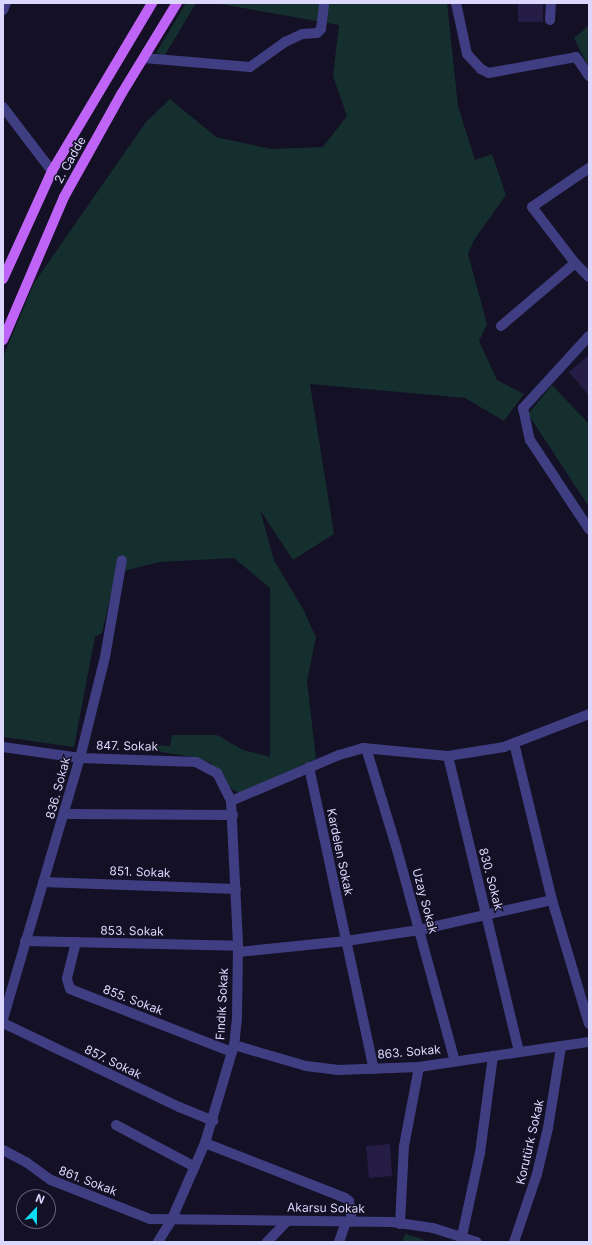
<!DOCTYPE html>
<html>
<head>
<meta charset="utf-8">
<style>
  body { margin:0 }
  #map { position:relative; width:592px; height:1245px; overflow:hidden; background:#141025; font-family:Inter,sans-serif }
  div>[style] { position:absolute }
  .green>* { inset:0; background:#142f2e }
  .building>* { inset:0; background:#251d45 }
  .minor>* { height:10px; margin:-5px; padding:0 5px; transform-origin:5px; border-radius:5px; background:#403e82 }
  .primary>* { height:10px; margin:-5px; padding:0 5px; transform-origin:5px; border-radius:5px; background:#bf64f7 }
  span { translate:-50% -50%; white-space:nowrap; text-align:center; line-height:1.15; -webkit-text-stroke:3px #141025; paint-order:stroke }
  .street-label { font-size:12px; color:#dbd7fd }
  .frame { position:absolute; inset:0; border:4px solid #dbd7fd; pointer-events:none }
  .north { position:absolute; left:16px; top:1189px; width:40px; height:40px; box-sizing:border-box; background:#141025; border:1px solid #64607b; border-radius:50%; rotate:22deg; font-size:11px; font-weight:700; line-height:16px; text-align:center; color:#dbd7fd }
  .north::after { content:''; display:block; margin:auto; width:14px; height:18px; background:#0edcf2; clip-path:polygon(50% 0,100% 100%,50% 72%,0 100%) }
</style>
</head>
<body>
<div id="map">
  <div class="green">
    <i style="clip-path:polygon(186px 3px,196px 3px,165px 55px,156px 53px)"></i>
    <i style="clip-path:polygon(215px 3px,447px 3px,458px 106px,475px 160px,492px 154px,506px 195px,474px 240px,468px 254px,487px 324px,479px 341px,497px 380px,524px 394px,504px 421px,465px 398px,310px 384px,334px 534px,293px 560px,260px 510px,274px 560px,303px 609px,316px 637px,307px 681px,316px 759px,239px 793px,232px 789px,211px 763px,193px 757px,154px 751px,154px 745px,170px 746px,172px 735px,217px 735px,243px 750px,270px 757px,270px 588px,234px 558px,159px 562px,116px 573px,102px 633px,95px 637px,74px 747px,3px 737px,3px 357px,34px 283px,146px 122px,170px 99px,216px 137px,271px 149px,323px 147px,347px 116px,333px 76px,339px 25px)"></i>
    <i style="clip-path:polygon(589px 25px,589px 69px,574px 38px)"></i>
    <i style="clip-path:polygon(552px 385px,589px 424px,589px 507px,528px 414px)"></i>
    <i style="clip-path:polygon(405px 1234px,422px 1239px,429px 1242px,402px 1242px)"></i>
  </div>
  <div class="building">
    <i style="clip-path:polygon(518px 3px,543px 3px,543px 22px,518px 22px)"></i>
    <i style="clip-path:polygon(589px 355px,589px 396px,569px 372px)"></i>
    <i style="clip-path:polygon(390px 1144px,392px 1176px,369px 1178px,366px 1146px)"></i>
  </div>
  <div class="minor">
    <i style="left:456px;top:3px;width:52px;rotate:77.8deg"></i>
    <i style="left:467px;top:54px;width:21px;rotate:47deg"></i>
    <i style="left:481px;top:69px;width:9px;rotate:27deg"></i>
    <i style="left:489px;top:73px;width:88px;rotate:-10.4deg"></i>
    <i style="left:576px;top:57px;width:23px;rotate:56deg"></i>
    <i style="left:3px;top:10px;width:8px;rotate:-67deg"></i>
    <i style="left:550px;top:20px;width:17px;rotate:-87deg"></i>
    <i style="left:144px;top:58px;width:106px;rotate:4.9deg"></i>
    <i style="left:250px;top:67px;width:43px;rotate:-35.5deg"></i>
    <i style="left:285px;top:42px;width:19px;rotate:-25deg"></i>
    <i style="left:302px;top:34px;width:15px;rotate:-4deg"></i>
    <i style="left:317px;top:33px;width:6px;rotate:-45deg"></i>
    <i style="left:321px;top:29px;width:26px;rotate:-83deg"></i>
    <i style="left:3px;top:107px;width:81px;rotate:52.6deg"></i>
    <i style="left:589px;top:168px;width:69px;rotate:145.6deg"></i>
    <i style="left:532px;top:207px;width:71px;rotate:52.5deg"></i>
    <i style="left:575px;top:263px;width:20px;rotate:45deg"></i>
    <i style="left:501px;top:326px;width:97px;rotate:-40.4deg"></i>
    <i style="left:589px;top:336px;width:98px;rotate:132.5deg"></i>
    <i style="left:523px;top:408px;width:33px;rotate:78deg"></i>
    <i style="left:530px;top:440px;width:107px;rotate:56.5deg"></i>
    <i style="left:514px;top:743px;width:162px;rotate:76.4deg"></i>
    <i style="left:552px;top:900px;width:129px;rotate:73.4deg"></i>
    <i style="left:3px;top:747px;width:78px;rotate:8.1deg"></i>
    <i style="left:80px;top:758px;width:116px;rotate:2deg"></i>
    <i style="left:196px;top:762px;width:24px;rotate:28deg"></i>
    <i style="left:217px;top:773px;width:31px;rotate:63deg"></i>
    <i style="left:231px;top:801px;width:145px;rotate:87.2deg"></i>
    <i style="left:238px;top:946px;width:72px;rotate:90.8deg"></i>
    <i style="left:237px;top:1018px;width:27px;rotate:96deg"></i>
    <i style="left:234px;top:1045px;width:102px;rotate:106.5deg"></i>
    <i style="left:205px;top:1143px;width:85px;rotate:113.6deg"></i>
    <i style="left:171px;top:1221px;width:25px;rotate:122deg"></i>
    <i style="left:366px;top:748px;width:102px;rotate:73deg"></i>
    <i style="left:396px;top:846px;width:223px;rotate:74.7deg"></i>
    <i style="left:448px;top:756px;width:57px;rotate:-9.1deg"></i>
    <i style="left:504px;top:747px;width:91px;rotate:-21.2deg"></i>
    <i style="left:309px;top:767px;width:309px;rotate:77.9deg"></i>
    <i style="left:231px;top:801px;width:117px;rotate:-23.1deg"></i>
    <i style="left:339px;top:755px;width:25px;rotate:-16deg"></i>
    <i style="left:363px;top:748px;width:85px;rotate:5.4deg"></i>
    <i style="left:448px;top:756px;width:304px;rotate:76.5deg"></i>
    <i style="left:65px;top:814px;width:168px;rotate:0.3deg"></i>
    <i style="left:43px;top:882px;width:193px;rotate:2.1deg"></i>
    <i style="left:25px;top:941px;width:213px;rotate:1.3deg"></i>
    <i style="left:76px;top:942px;width:38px;rotate:104deg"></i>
    <i style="left:67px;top:979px;width:10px;rotate:73deg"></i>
    <i style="left:70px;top:989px;width:174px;rotate:21.3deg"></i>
    <i style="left:238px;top:952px;width:109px;rotate:-5.8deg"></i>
    <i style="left:346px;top:941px;width:74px;rotate:-8.6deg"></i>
    <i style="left:419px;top:930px;width:136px;rotate:-12.7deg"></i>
    <i style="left:3px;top:1019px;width:272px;rotate:-73.6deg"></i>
    <i style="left:80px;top:758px;width:104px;rotate:-76.1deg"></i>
    <i style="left:105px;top:657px;width:98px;rotate:-80.1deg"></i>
    <i style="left:3px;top:1023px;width:195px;rotate:25.5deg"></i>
    <i style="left:179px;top:1107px;width:37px;rotate:22deg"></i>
    <i style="left:234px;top:1045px;width:75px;rotate:16.3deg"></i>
    <i style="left:306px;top:1066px;width:31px;rotate:7deg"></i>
    <i style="left:337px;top:1070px;width:82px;rotate:-2.1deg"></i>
    <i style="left:419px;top:1067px;width:172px;rotate:-8.4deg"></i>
    <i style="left:116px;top:1125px;width:89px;rotate:28deg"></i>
    <i style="left:205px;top:1143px;width:150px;rotate:21.4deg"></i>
    <i style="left:345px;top:1198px;width:5px;rotate:37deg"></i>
    <i style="left:349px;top:1201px;width:21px;rotate:82deg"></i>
    <i style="left:3px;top:1150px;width:26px;rotate:28deg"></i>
    <i style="left:26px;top:1162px;width:31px;rotate:36deg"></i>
    <i style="left:51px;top:1180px;width:106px;rotate:21.5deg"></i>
    <i style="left:150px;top:1219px;width:242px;rotate:0.7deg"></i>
    <i style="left:392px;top:1222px;width:41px;rotate:8.3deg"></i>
    <i style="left:433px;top:1228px;width:46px;rotate:17.7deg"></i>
    <i style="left:400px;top:1224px;width:78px;rotate:-87.1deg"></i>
    <i style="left:404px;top:1146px;width:80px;rotate:-79.2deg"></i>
    <i style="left:462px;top:1236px;width:85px;rotate:-77.8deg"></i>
    <i style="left:480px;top:1153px;width:98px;rotate:-82.4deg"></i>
    <i style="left:267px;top:1242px;width:29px;rotate:-46deg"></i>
    <i style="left:339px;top:1242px;width:21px;rotate:-71deg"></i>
    <i style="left:514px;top:1242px;width:72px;rotate:-71.3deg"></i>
    <i style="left:537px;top:1174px;width:47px;rotate:-76.6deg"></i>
    <i style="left:548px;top:1128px;width:82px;rotate:-80.9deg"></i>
  </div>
  <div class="primary">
    <i style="left:3px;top:279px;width:119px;rotate:-65.6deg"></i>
    <i style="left:52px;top:171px;width:196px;rotate:-59.2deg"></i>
    <i style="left:3px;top:340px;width:155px;rotate:-66.9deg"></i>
    <i style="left:64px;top:197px;width:119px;rotate:-60.9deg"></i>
    <i style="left:122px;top:93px;width:105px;rotate:-58.6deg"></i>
  </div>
  <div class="street-label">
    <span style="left:70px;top:160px;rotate:-61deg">2. Cadde</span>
    <span style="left:127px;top:746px;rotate:1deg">847. Sokak</span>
    <span style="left:58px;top:788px;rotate:-75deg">836. Sokak</span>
    <span style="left:340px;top:852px;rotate:78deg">Kardelen Sokak</span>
    <span style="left:140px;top:872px;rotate:2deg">851. Sokak</span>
    <span style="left:491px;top:879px;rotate:75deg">830. Sokak</span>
    <span style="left:425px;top:901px;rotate:75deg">Uzay Sokak</span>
    <span style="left:132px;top:931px;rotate:1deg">853. Sokak</span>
    <span style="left:133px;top:1000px;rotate:21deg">855. Sokak</span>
    <span style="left:222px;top:1004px;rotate:-87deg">Fındık Sokak</span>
    <span style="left:409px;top:1052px;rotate:-5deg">863. Sokak</span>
    <span style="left:113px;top:1062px;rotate:26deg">857. Sokak</span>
    <span style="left:530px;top:1142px;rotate:-77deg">Korutürk Sokak</span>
    <span style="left:88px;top:1181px;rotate:21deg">861. Sokak</span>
    <span style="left:326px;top:1208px;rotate:1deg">Akarsu Sokak</span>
  </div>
  <div class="frame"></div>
  <div class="north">N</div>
</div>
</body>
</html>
